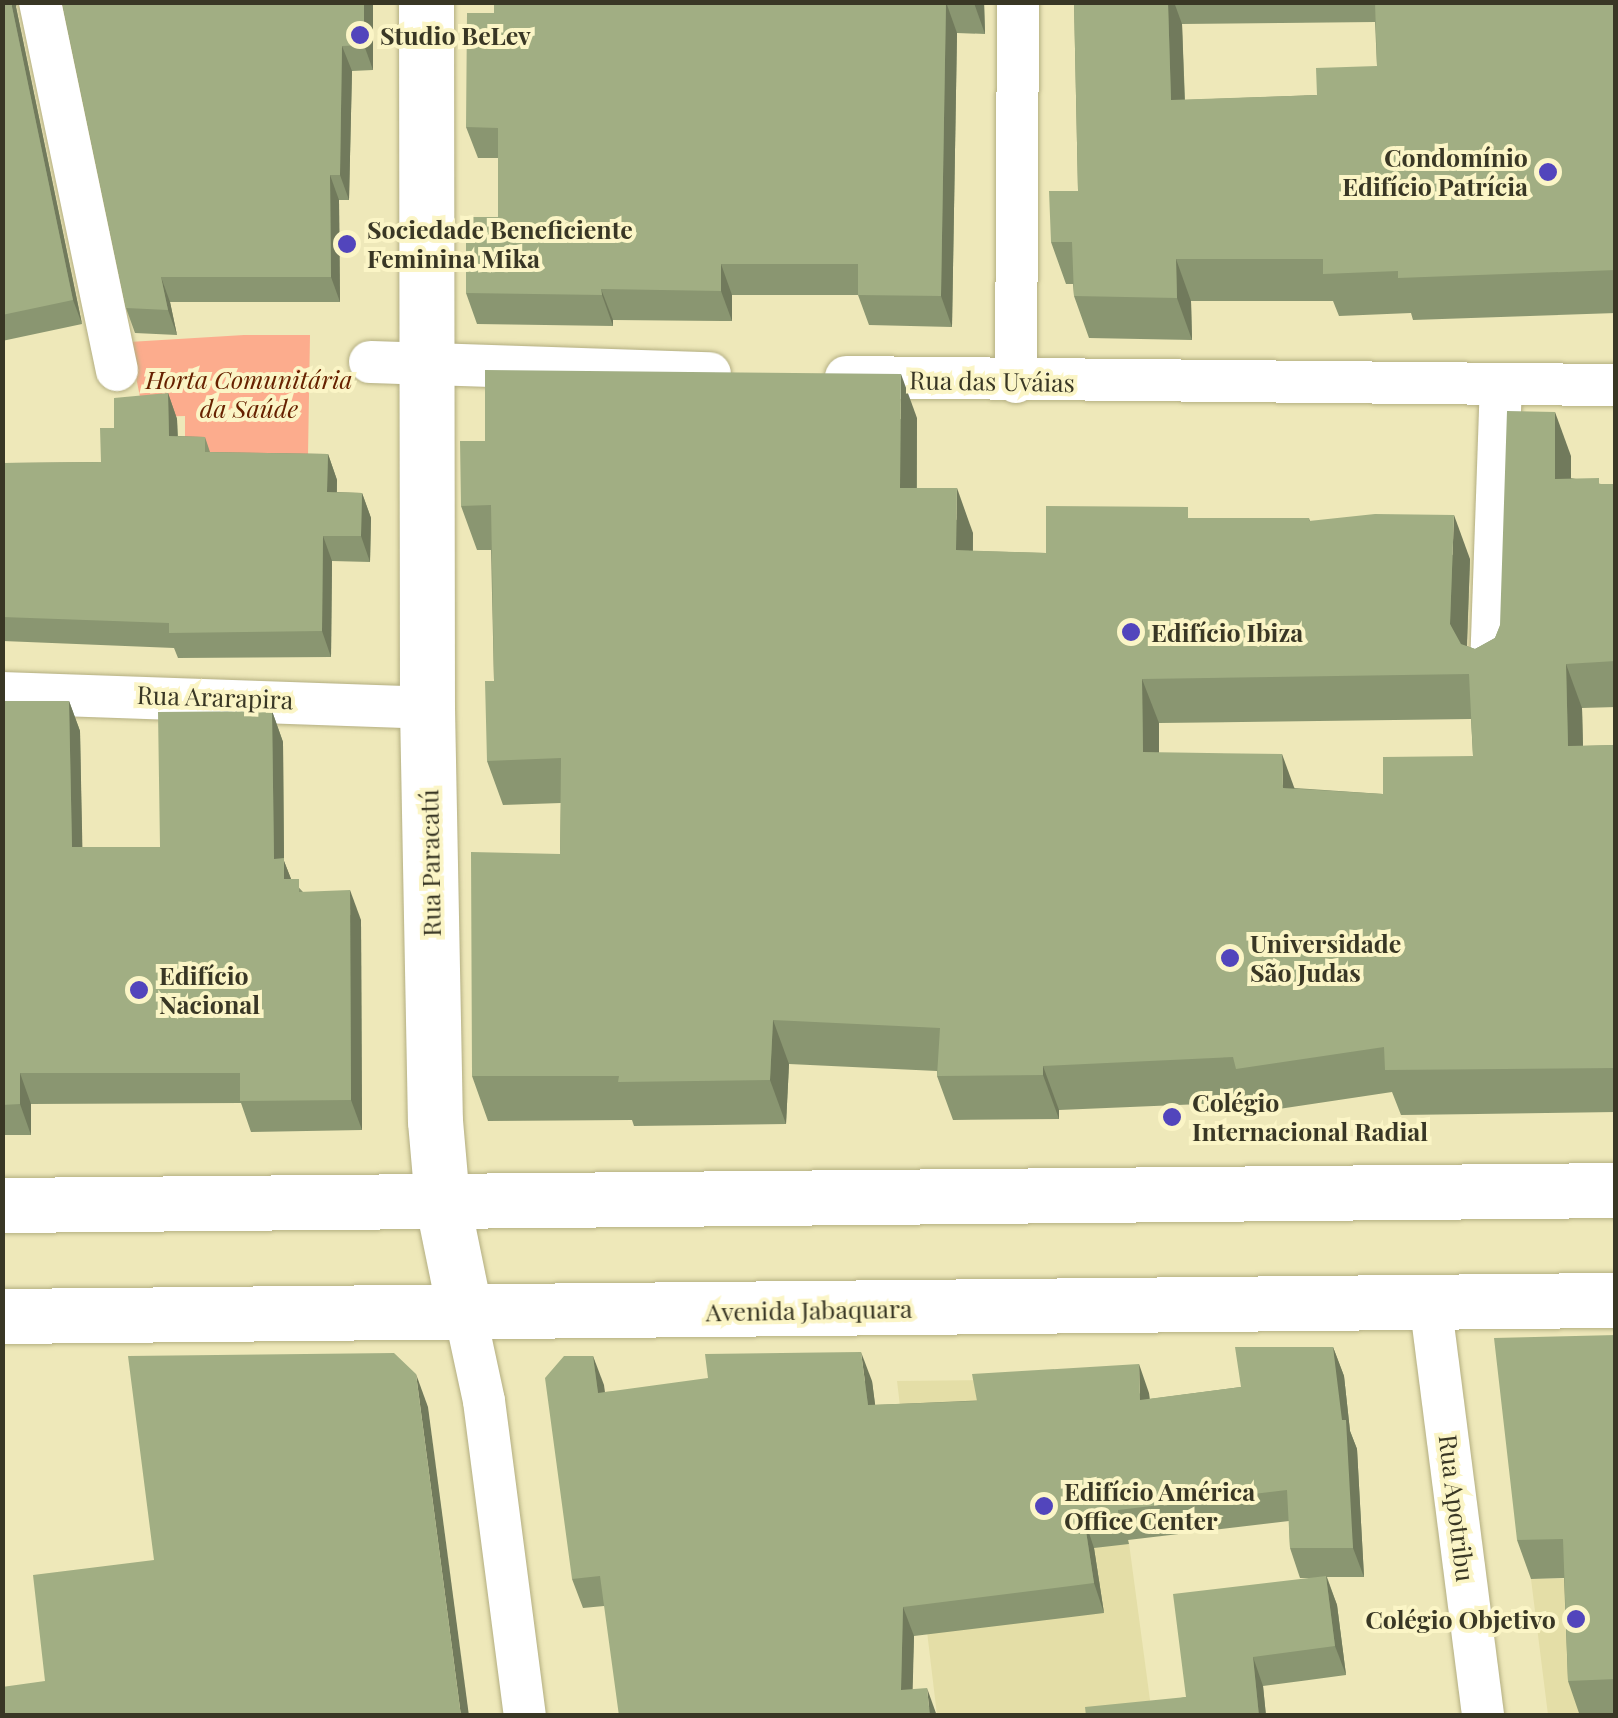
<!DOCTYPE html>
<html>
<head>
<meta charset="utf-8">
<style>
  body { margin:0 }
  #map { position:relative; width:1618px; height:1718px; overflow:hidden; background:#eee8b9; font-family:"Playfair Display",serif }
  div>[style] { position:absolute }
  .built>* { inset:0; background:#e4dea7 }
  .green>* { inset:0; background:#fcac8d }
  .roads { filter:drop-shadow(0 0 2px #b3ae81) drop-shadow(0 0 2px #b3ae81) }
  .street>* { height:42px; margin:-21px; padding:0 21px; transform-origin:21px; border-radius:21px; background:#fff }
  .secondary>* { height:55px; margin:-27.5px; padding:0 27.5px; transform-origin:27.5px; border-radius:27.5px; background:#fff }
  .primary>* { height:55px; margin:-27.5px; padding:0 27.5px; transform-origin:27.5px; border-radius:27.5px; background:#fff }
  .wall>* { inset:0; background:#8a9671 }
  .shaded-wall>* { inset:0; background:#717a5c }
  .building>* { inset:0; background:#a1ae83 }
  .dots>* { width:28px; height:28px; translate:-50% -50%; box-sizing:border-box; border:5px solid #fbf5c6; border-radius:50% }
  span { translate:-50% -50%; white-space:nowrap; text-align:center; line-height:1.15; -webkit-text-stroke:8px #fbf5c6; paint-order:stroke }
  .poi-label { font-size:25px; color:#393725; font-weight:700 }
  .left { translate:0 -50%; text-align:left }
  .right { translate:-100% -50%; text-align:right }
  .park-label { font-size:25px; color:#672100; font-style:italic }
  .street-label { font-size:25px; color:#393725 }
  .frame { position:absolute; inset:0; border:5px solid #393725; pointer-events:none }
</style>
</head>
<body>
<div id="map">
  <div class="built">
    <i style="clip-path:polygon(1107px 1379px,1152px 1715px,937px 1715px,897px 1381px)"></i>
    <i style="clip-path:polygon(1615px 1578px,1615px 1715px,1548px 1715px,1531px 1579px)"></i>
  </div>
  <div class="green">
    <i style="clip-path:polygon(244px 335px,310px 335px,308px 455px,185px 456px,185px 416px,144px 417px,129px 342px)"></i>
  </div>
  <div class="roads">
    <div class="street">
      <i style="left:40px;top:2px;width:376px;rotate:78.2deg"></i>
      <i style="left:370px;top:362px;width:340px;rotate:1.9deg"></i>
      <i style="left:846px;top:377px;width:770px;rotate:0.6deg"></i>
      <i style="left:1016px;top:382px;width:380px;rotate:-89.7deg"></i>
      <i style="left:1491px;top:668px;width:284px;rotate:-88deg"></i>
      <i style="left:2px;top:693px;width:425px;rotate:2deg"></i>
      <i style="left:1430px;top:1301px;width:418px;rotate:82.7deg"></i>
      <i style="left:465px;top:1313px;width:90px;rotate:77.8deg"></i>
      <i style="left:484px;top:1401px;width:318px;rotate:82.6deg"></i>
    </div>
    <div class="secondary">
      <i style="left:426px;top:2px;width:706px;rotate:89.92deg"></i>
      <i style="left:427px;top:708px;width:413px;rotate:88.9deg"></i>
      <i style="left:435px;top:1121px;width:80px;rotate:85deg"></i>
      <i style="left:442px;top:1201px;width:114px;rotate:78.4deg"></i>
    </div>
    <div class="primary">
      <i style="left:2px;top:1205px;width:1614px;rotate:-0.53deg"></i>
      <i style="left:2px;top:1316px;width:1614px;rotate:-0.57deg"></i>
    </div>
  </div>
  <div class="wall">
    <i style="clip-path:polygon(2px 2px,16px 7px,82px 324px,2px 341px)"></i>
    <i style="clip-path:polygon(62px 2px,373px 2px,373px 70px,352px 71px,349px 200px,339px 200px,340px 302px,170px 302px,177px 335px,135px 333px,126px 308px)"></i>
    <i style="clip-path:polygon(494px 2px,984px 2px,985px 34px,957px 33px,952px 327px,869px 325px,858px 295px,732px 295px,732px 321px,613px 320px,613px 326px,477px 324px,466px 293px,498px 217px,498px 158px,478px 158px,466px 127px,494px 13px)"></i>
    <i style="clip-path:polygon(evenodd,1074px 2px,1616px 2px,1616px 313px,1413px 320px,1411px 313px,1339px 316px,1333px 301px,1191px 301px,1192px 340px,1089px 338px,1074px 296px,1073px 284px,1066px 284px,1051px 242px,1078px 191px,1074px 2px,1375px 22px,1377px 66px,1317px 95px,1185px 100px,1182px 24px,1375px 22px)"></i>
    <i style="clip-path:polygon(168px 393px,177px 419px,178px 436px,205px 437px,210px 452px,328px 454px,337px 480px,337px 492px,362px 493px,371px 518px,370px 562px,332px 561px,331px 657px,178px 658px,174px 648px,3px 641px,2px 449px,5px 463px,101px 462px,114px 428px)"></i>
    <i style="clip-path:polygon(evenodd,917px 418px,917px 488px,973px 533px,973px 551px,1046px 553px,1192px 518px,1309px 518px,1310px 521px,1470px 559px,1467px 646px,1475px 649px,1495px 638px,1571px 456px,1571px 478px,1601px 484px,1616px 484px,1616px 707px,1582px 708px,1583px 746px,1616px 745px,1616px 1112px,1401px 1115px,1392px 1092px,1252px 1113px,1248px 1102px,1059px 1110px,1059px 1119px,953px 1120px,937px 1076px,937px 1071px,789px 1064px,786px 1124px,634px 1126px,632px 1120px,488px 1121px,472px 1076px,560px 854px,561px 803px,503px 805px,487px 761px,494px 681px,491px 550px,477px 550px,461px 506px,485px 441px,917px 418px,1471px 719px,1473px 756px,1383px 794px,1295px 788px,1159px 753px,1159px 723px,1471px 719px)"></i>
    <i style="clip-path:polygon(2px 701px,69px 701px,80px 731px,82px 847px,160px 847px,272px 711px,283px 742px,284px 861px,291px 879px,303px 892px,361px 920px,362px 1130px,251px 1132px,241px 1103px,31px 1104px,31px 1135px,2px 1135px)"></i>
    <i style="clip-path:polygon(1616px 1335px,1616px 1716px,1580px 1716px,1568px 1681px,1564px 1578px,1531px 1579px,1517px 1540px)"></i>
    <i style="clip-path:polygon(1333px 1347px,1344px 1376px,1350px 1431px,1357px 1449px,1364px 1577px,1327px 1577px,1337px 1605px,1346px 1675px,1263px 1686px,1266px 1716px,1086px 1716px,1186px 1697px,1309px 1578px,1300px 1578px,1290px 1548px,1289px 1521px,1128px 1540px,1129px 1544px,1094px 1548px,1104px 1613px,914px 1636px,912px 1689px,937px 1716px,604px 1606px,583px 1608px,572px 1579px,593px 1356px,604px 1392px,872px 1381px,875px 1405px,1149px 1393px,1150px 1399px,1241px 1387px)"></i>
  </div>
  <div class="shaded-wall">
    <i style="clip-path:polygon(11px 2px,17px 2px,16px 7px,82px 324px,73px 300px)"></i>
    <i style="clip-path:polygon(364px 2px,373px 2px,373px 70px,364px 45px)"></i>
    <i style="clip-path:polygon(946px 2px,957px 33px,952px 327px,941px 296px)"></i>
    <i style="clip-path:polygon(984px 2px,985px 34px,974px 3px)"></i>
    <i style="clip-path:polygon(1168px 2px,1174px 2px,1182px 24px,1186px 142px,1171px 100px)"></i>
    <i style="clip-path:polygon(342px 46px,352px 71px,349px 200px,340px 175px)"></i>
    <i style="clip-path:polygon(330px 175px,339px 200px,340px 302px,331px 277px)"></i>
    <i style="clip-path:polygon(1176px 259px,1191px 301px,1192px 340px,1177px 298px)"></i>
    <i style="clip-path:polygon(721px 264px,732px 295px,732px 321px,721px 291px)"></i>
    <i style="clip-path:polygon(161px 277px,170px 302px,177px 335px,168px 310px)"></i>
    <i style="clip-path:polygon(601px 289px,613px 320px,613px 326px,602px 295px)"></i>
    <i style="clip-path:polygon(901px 374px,917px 418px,916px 532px,900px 488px)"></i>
    <i style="clip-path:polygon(168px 393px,177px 419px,178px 462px,169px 436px)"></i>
    <i style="clip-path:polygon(1555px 412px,1571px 456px,1571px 523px,1555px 479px)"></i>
    <i style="clip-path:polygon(328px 454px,337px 480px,336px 518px,327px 492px)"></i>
    <i style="clip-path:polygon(957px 488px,973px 533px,972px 595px,956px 550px)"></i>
    <i style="clip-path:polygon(362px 493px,371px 518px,370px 562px,361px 536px)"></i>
    <i style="clip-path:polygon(1454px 515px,1470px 559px,1466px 668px,1450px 624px)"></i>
    <i style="clip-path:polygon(323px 536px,332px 561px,331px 657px,322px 631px)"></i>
    <i style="clip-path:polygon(1566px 664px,1582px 708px,1584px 790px,1568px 746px)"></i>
    <i style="clip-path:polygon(1142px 679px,1159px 723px,1159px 797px,1143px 752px)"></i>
    <i style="clip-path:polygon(69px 701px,80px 731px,83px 877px,72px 847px)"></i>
    <i style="clip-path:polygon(272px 711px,283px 742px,284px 861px,295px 889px,295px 910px,274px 859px)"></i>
    <i style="clip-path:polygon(1282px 754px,1298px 798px,1283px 788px)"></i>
    <i style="clip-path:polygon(350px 890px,361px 920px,362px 1130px,351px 1100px)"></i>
    <i style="clip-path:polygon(773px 1020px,789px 1064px,786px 1124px,770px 1080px)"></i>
    <i style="clip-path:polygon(1043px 1066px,1059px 1110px,1059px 1119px,1043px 1075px)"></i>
    <i style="clip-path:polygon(20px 1073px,31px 1104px,31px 1135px,20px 1104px)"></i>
    <i style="clip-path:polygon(1333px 1347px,1344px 1376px,1350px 1431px,1357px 1449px,1364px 1577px,1353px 1548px)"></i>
    <i style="clip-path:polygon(861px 1352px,872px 1381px,879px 1434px,868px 1405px)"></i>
    <i style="clip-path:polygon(593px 1356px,604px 1385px,609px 1422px,598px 1393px)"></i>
    <i style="clip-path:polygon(1139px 1364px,1149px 1393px,1150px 1429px,1140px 1400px)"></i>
    <i style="clip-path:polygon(416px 1374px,428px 1407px,469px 1716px,461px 1716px)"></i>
    <i style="clip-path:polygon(1084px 1518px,1094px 1548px,1104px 1613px,1094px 1583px)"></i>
    <i style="clip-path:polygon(1326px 1576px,1337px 1605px,1346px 1675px,1335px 1646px)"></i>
    <i style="clip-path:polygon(903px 1607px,914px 1636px,912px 1716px,901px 1690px)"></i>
    <i style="clip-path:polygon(1253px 1657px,1263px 1686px,1266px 1716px,1259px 1716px)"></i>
    <i style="clip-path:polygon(927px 1688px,937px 1716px,930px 1716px)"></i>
  </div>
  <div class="building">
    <i style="clip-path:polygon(2px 2px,11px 2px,73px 300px,2px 315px)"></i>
    <i style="clip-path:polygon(62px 2px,364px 2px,364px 45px,342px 46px,340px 175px,330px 175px,331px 277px,161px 277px,168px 310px,126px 308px)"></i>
    <i style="clip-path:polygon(494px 2px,946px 2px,941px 296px,858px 295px,858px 264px,721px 264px,721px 291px,601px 289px,602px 295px,466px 293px,466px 217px,498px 217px,498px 128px,466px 127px,467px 13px,494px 13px)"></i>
    <i style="clip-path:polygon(1074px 2px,1168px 2px,1171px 100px,1317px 95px,1316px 68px,1377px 66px,1375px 2px,1616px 2px,1616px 270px,1398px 278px,1398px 271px,1323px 274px,1323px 259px,1176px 259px,1177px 298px,1074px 296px,1072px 242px,1051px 242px,1049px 191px,1078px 191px)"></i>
    <i style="clip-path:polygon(evenodd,485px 370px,901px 374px,900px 488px,957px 488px,956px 550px,1046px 553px,1046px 506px,1188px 507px,1188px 518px,1309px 518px,1309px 521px,1375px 514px,1454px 515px,1450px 624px,1461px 644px,1475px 649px,1495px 638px,1500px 625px,1507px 411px,1555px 412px,1555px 479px,1599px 478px,1599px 484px,1616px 484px,1616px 661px,1566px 664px,1568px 746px,1616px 745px,1616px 1068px,1385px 1070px,1384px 1047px,1236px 1069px,1233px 1057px,1043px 1066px,1043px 1075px,937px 1076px,940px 1028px,773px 1020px,770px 1080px,618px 1082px,619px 1076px,472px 1076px,471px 852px,560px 854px,561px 758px,487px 761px,485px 681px,494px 681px,491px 505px,461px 506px,460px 441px,485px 441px,485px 370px,1469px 674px,1473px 756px,1383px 757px,1383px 794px,1283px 788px,1282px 754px,1143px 752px,1142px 679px,1469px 674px)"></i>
    <i style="clip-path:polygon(168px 393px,169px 436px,205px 437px,205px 452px,328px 454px,327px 492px,362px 493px,361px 536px,323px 536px,322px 631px,169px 633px,169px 623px,2px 617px,2px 463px,101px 462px,100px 428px,114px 428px,114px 398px)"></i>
    <i style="clip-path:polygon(2px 701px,69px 701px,72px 847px,160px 847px,158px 712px,272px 711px,274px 859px,284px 858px,284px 879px,299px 879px,299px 892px,350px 890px,351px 1100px,240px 1101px,240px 1073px,20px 1073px,20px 1104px,2px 1105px)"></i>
    <i style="clip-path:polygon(1616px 1335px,1616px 1679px,1568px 1681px,1563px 1539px,1517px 1540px,1494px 1338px)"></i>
    <i style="clip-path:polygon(1235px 1347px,1333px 1347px,1342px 1420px,1346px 1420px,1353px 1548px,1290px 1548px,1287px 1490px,1118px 1510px,1118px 1514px,1084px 1518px,1094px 1583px,903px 1607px,901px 1690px,927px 1688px,930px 1716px,619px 1716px,600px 1576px,572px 1579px,545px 1378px,564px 1356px,593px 1356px,598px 1393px,708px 1378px,705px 1354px,861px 1352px,868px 1405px,977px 1401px,972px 1374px,1139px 1364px,1140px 1400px,1241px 1387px)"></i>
    <i style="clip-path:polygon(394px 1353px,416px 1374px,461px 1716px,2px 1716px,2px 1687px,45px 1681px,33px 1575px,154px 1560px,128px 1356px)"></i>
    <i style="clip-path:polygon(1326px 1576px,1335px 1646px,1253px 1657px,1259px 1716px,1086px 1716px,1085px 1707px,1186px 1697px,1173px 1594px)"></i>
  </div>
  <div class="dots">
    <i style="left:360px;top:35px;background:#5245bc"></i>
    <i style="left:1548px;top:172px;background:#5245bc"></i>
    <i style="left:347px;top:244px;background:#5245bc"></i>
    <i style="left:1131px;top:632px;background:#5245bc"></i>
    <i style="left:1230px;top:958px;background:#5245bc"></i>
    <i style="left:139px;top:990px;background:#5245bc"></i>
    <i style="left:1172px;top:1117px;background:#5245bc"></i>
    <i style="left:1044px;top:1506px;background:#5245bc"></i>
    <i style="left:1576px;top:1619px;background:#5245bc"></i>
  </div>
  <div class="poi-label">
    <span class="left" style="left:380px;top:35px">Studio BeLev</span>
    <span class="right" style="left:1528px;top:172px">Condomínio<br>Edifício Patrícia</span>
    <span class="left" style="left:367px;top:244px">Sociedade Beneficiente<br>Feminina Mika</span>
    <span class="left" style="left:1151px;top:632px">Edifício Ibiza</span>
    <span class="left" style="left:1250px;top:958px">Universidade<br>São Judas</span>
    <span class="left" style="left:159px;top:990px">Edifício<br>Nacional</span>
    <span class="left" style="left:1192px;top:1117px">Colégio<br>Internacional Radial</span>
    <span class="left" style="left:1064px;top:1506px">Edifício América<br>Office Center</span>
    <span class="right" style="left:1556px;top:1619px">Colégio Objetivo</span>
  </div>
  <div class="park-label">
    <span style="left:249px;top:394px">Horta Comunitária<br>da Saúde</span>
  </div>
  <div class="street-label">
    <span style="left:992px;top:381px;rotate:1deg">Rua das Uváias</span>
    <span style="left:215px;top:697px;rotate:2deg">Rua Ararapira</span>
    <span style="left:430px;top:863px;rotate:-91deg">Rua Paracatú</span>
    <span style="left:809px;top:1310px;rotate:-1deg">Avenida Jabaquara</span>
    <span style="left:1457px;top:1508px;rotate:83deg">Rua Apotribu</span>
  </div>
  <div class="frame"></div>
</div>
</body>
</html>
